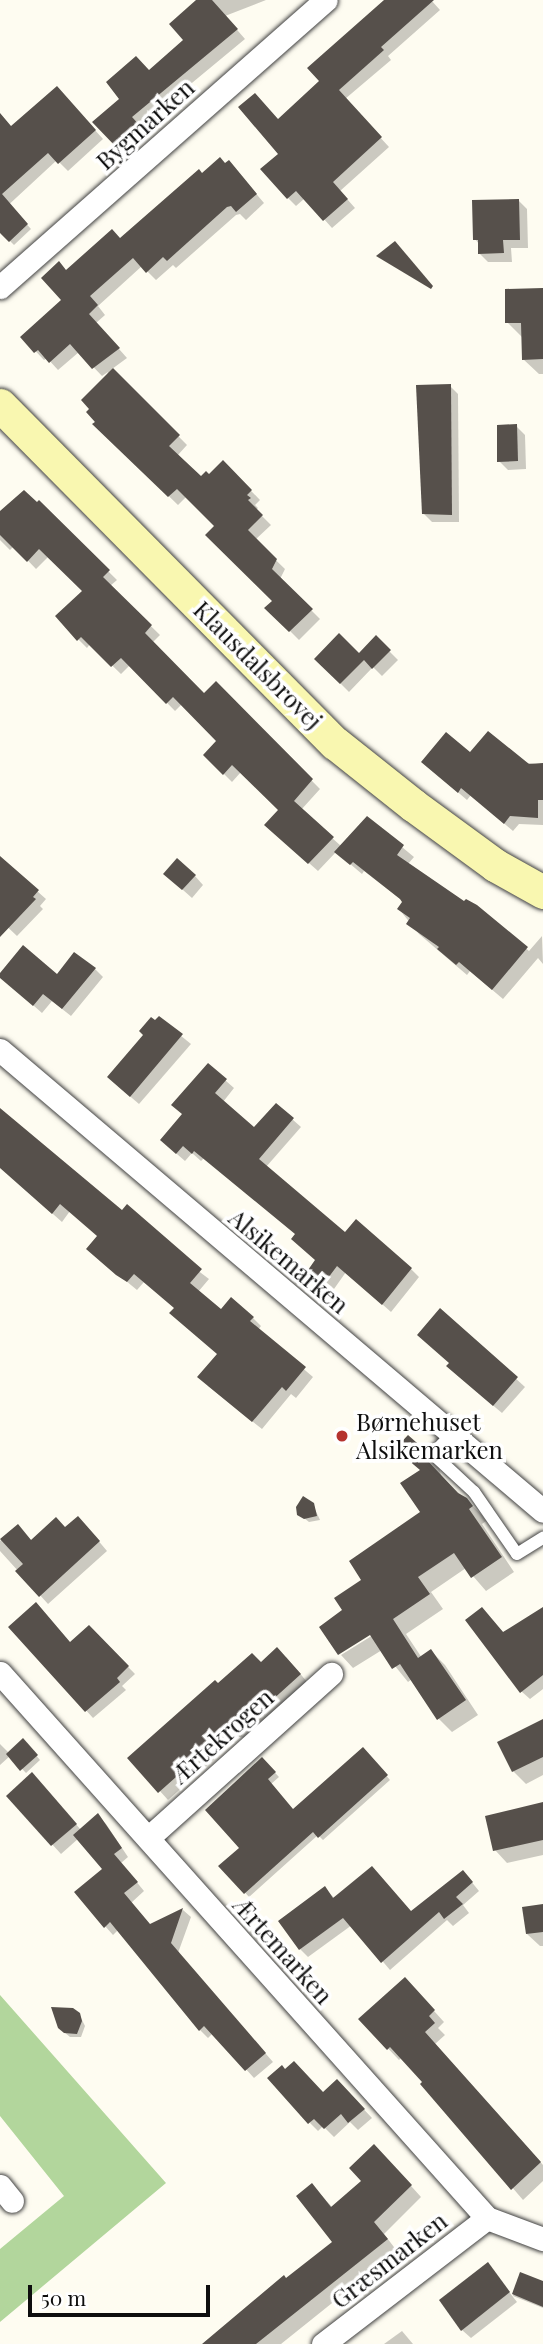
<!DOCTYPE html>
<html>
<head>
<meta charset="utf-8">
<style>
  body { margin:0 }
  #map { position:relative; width:543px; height:2344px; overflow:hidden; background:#fefcf1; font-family:"Playfair Display",serif }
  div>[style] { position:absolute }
  .forest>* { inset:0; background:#b2d69c }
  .shadow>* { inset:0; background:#0003 }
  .building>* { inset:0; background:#56504b }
  .roads { filter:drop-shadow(0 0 2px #414141) drop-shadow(0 0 2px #414141) }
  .lane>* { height:12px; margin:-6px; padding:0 6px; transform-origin:6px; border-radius:6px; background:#fff }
  .street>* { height:23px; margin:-11.5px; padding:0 11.5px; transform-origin:11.5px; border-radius:11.5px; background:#fff }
  .secondary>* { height:33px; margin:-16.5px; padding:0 16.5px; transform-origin:16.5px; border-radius:16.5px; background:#f9f7b0 }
  .dots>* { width:19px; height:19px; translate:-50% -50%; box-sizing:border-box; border:4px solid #fff; border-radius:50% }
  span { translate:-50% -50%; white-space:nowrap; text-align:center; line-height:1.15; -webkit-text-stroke:7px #fff; paint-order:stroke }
  .street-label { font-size:24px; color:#0e0e0e }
  .poi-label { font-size:24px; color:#0e0e0e }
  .left { translate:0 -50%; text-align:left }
  .scale { position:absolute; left:28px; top:2285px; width:182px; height:32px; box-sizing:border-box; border:4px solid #0e0e0e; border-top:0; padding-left:9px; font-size:21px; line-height:24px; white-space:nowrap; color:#0e0e0e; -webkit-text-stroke:5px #fff; paint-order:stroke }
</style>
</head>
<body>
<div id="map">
  <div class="forest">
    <i style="clip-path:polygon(0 1995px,166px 2183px,0 2322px,0 2249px,64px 2196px,0 2116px)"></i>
  </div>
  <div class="shadow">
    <i style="clip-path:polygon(198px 0,266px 0,225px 16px,245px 39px,140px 126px,149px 138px,128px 156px,95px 122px,185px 40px)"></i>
    <i style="clip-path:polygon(387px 0,431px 0,440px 10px,388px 56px,391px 60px,345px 99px,389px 147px,340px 191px,355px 208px,332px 228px,305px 198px,296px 206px,288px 198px,278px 121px,322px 82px)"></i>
    <i style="clip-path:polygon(65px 97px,103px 139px,68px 171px,57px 160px,3px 210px,0 207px,0 115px,12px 128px)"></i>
    <i style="clip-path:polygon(226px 165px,237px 171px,264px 203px,246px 220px,240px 214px,236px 215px,176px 268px,173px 265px,156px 280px,142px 266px,98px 306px,105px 315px,96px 323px,127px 358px,112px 369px,187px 445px,177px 456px,201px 478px,209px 476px,223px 462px,260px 500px,255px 505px,258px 508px,256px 510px,271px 525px,255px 540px,285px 569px,280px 579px,320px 619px,299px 640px,267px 608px,274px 601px,217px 526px,187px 496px,178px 505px,94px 424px,108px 372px,102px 376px,79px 352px,58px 370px,47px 358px,44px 360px,22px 337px,63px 301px,67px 271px,120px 240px,202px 175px)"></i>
    <i style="clip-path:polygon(518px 200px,527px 209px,528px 248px,511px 248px,512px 262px,488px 262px,479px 253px,479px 244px,475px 239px)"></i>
    <i style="clip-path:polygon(13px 209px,31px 229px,14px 245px,0 231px,0 222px)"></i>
    <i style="clip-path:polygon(543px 290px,543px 374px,539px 374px,523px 359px,523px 338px,507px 322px)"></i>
    <i style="clip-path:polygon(450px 386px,458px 394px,459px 522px,432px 522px,424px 514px)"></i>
    <i style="clip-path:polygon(516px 426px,525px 435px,526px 469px,508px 470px,499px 461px)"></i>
    <i style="clip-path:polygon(39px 503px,117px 580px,110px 586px,160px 635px,152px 643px,204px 696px,216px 684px,320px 789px,301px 810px,341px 846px,367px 818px,414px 857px,408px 864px,465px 904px,476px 906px,529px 951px,542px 936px,543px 964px,538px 958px,503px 999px,470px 971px,467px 975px,419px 934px,399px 909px,404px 902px,364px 871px,362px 874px,336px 852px,318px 871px,275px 833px,280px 810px,241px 772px,232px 782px,205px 755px,218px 741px,182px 704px,175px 711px,130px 665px,121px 674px,90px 644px,87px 648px,78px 639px,84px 591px,49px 556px,36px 569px,14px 546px,10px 550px,0 540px,0 515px)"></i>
    <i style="clip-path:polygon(376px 638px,398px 660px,382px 676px,373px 667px,349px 692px,316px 659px,359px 655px)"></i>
    <i style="clip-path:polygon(470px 755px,543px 765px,543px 825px,519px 824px,513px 831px,471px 795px,467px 800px,432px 770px)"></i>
    <i style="clip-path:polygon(2px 860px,46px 899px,40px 906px,43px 909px,17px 936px,0 920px)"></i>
    <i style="clip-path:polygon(195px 876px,203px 885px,192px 898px,174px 882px)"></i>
    <i style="clip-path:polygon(95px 969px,103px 977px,71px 1016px,52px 1001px,42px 1013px,0 976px,58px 976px)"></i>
    <i style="clip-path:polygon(159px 1018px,191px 1044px,139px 1104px,118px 1086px)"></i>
    <i style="clip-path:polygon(208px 1065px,234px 1088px,223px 1102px,254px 1129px,292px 1119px,301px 1127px,266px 1167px,345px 1234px,411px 1269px,419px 1277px,391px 1312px,346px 1272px,334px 1289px,310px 1269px,317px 1260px,297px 1235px,204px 1158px,201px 1161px,192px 1153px,185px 1161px,170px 1148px)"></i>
    <i style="clip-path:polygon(10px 1176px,122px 1213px,209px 1279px,198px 1292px,221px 1311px,253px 1318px,261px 1326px,258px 1330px,313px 1377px,296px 1398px,291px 1394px,262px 1429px,208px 1386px,219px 1355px,176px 1308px,144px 1282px,137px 1290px,97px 1257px,99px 1236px,70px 1211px,62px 1222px)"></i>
    <i style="clip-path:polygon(440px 1310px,525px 1387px,502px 1413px,457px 1375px,451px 1363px)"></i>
    <i style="clip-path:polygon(424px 1451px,439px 1466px,441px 1476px,481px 1514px,486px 1521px,482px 1524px,514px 1572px,486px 1591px,466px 1568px,431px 1592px,443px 1609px,406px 1634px,422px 1658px,431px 1651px,445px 1665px,478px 1715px,452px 1732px,438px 1718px,412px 1679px,408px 1682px,382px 1650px,353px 1668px,341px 1655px,378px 1632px,345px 1611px,364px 1580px,423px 1513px,421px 1471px)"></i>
    <i style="clip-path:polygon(313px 1505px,320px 1520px,309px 1522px,304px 1518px)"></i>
    <i style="clip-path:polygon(18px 1526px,32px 1541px,66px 1529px,86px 1526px,107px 1551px,48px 1604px,0 1551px,0 1541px)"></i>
    <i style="clip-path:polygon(543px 1608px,543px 1689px,530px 1699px,521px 1691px,482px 1609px,504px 1633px)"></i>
    <i style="clip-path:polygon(11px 1627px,71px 1644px,89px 1627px,135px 1674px,122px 1686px,126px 1690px,93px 1718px)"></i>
    <i style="clip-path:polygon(286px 1657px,308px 1683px,245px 1738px,239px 1737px,168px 1800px,130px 1758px,218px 1685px,261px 1664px)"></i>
    <i style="clip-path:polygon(543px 1721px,543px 1775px,526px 1784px,513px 1771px)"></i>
    <i style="clip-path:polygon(23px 1740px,40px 1760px,26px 1773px,10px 1756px,0 1765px,0 1744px,9px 1753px)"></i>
    <i style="clip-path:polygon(363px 1749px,390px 1780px,323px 1840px,318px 1835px,249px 1897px,221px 1866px,241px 1848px,262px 1759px,279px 1777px,271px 1784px,294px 1811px)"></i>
    <i style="clip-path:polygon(40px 1783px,81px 1830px,98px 1816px,106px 1824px,128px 1857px,121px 1863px,144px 1891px,131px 1903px,151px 1926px,183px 1910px,191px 1917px,178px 1953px,273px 2062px,254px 2078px,213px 2033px,208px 2038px,200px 2030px,118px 1930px,113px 1935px,105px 1926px,104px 1869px,79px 1838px,61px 1854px,8px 1796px)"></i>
    <i style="clip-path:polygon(543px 1804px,543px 1855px,507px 1863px,495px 1850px)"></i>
    <i style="clip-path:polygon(470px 1880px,479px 1891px,463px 1905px,469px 1913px,453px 1926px,447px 1920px,390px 1970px,352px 1925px,308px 1957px,300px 1949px,325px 1888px,335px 1899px,412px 1912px)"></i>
    <i style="clip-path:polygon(543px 1906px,543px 1946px,540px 1946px,527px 1934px)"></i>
    <i style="clip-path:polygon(415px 1990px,444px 2022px,438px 2028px,445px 2035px,435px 2044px,543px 2165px,543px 2181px,523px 2200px,423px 2084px,425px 2082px,402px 2057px,399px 2060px,360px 2019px)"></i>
    <i style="clip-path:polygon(79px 2014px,85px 2026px,81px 2037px,70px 2037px,64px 2032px)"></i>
    <i style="clip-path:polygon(337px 2081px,372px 2118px,358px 2130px,350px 2122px,334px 2137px,323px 2126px,318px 2131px,310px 2123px,323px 2094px)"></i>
    <i style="clip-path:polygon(385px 2157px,421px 2197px,384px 2234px,397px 2251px,281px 2344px,205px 2344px,334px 2242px,312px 2185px,333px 2208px,363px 2182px)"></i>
    <i style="clip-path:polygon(488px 2265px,517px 2302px,471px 2338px,462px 2330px)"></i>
    <i style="clip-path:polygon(521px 2274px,543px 2283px,543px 2308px,513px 2296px)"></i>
    <i style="clip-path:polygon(402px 2331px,413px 2344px,384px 2344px)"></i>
  </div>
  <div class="building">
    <i style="clip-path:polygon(196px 0,212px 0,238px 29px,132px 117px,142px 128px,118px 149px,92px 122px,119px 99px,106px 82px,136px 56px,149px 70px,183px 40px,169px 24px)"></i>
    <i style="clip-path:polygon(384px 0,434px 0,381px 47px,384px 50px,339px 90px,382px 137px,333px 182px,348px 199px,323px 221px,296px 191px,287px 199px,260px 169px,278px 154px,238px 107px,255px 93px,278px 119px,319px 81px,307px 68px)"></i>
    <i style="clip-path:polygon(57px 86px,96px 130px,58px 164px,48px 153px,2px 194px,28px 224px,9px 242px,0 233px,0 113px,11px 126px)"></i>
    <i style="clip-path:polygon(220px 157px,225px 163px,229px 160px,257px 194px,236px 212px,231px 206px,227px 207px,167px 261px,163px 257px,146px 273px,133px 258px,90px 296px,98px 305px,89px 314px,120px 348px,92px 369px,70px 344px,49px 363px,38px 350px,34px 353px,20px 337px,61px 300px,41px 278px,59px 261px,66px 270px,112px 229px,120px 238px,199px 169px,202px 173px)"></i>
    <i style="clip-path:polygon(519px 199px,520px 240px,503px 240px,504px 253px,478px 254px,478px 240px,473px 240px,472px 200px)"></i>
    <i style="clip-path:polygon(395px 241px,433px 286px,431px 289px,376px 256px)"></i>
    <i style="clip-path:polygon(543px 288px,543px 359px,522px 360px,521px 323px,505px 323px,505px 289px)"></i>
    <i style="clip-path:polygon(113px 368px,180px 435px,169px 446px,201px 476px,206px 471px,209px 474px,223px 460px,252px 490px,247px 495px,251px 498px,248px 500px,263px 515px,248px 530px,277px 559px,272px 569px,313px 609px,289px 632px,264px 608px,272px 601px,205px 535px,214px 526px,177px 489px,168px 497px,92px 424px,95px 422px,86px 412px,89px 409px,81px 400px)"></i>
    <i style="clip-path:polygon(451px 384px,452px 515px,422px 514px,416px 385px)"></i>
    <i style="clip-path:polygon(517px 424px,518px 461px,497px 462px,497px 425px)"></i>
    <i style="clip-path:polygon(24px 490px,37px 502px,39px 500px,110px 570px,103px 577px,152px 625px,145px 633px,204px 693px,216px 681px,313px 779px,294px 801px,334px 837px,308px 864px,264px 825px,278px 810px,232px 765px,223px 775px,203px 755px,216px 741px,173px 697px,166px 704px,121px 658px,111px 667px,81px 637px,77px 641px,55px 616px,82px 591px,39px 549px,27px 562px,0 535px,0 511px)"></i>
    <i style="clip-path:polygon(339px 633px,359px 653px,376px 635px,391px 650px,372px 669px,364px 660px,340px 684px,314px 659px)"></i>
    <i style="clip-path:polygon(488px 731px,529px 764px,543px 763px,543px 800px,538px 800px,538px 818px,510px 816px,504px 824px,461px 788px,458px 793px,421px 762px,446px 732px,470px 752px)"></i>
    <i style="clip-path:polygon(367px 816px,404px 845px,397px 855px,464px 901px,466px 899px,477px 905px,528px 947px,492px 990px,459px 962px,456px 965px,437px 949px,439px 947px,406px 924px,410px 918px,397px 909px,402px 902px,400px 899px,353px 862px,350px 865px,334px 852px)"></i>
    <i style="clip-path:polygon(0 856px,39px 890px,33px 897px,36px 899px,0 937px)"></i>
    <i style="clip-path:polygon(177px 858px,196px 875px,182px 890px,163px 874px)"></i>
    <i style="clip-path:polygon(23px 945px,57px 974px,74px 952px,96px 968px,62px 1009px,43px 994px,33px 1006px,0 978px,0 973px)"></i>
    <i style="clip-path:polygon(159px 1016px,183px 1034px,130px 1097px,107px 1077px,143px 1035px,139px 1031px,151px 1017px,155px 1020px)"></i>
    <i style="clip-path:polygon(208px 1063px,227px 1079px,215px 1093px,254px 1127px,276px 1103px,294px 1118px,259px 1159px,345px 1232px,356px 1219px,412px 1268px,382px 1305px,337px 1266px,325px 1282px,308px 1270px,315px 1260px,291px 1239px,295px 1234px,194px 1151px,192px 1154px,183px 1146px,176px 1154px,160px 1140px,182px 1114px,171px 1105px)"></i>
    <i style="clip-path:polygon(0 1108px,122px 1210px,127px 1204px,202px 1269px,190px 1283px,221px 1309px,231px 1297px,254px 1317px,250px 1321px,306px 1367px,286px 1391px,282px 1387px,252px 1422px,197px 1377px,217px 1354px,169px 1313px,174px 1308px,134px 1274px,127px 1282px,116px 1275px,86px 1249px,97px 1236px,60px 1204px,52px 1214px,0 1168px)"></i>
    <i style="clip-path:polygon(440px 1308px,518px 1377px,493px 1406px,446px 1366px,449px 1363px,417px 1335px)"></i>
    <i style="clip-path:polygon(408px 1435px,425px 1450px,427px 1460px,458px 1493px,467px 1498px,473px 1506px,469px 1509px,502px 1557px,471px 1578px,454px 1553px,418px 1577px,430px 1594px,393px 1619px,418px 1658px,431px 1649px,466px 1700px,437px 1720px,400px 1664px,392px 1669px,370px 1635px,338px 1655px,319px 1627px,342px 1610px,334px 1598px,361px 1580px,349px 1561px,420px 1512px,400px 1483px,420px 1470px,395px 1449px)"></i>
    <i style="clip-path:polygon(303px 1496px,314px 1503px,317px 1516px,304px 1519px,297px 1515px,296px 1507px)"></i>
    <i style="clip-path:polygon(78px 1516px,100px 1541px,39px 1597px,15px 1571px,23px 1564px,0 1539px,18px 1524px,31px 1540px,56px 1517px,65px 1527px)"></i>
    <i style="clip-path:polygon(36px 1602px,70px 1642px,89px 1625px,129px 1666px,117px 1678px,120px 1682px,85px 1712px,8px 1627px)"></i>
    <i style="clip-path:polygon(482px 1607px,503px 1632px,543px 1607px,543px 1675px,520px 1693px,465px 1620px)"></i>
    <i style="clip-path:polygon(277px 1647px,301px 1674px,250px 1720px,236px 1730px,230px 1729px,158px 1793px,127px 1758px,215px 1680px,218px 1683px,252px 1653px,261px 1662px)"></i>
    <i style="clip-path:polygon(543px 1719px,543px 1757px,512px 1772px,497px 1742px)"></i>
    <i style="clip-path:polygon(23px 1738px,38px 1755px,20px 1771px,6px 1754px)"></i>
    <i style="clip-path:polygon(363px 1747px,388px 1775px,318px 1838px,313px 1832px,244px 1894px,218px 1866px,239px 1848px,205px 1810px,262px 1757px,276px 1772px,268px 1779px,293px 1809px)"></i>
    <i style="clip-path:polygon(32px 1772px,77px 1824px,51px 1846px,6px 1796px)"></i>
    <i style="clip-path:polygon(543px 1802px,543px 1840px,493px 1851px,485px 1816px)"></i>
    <i style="clip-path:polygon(98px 1813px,122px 1848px,114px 1854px,138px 1882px,124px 1893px,150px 1924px,183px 1908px,171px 1943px,266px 2053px,245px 2071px,204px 2026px,199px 2031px,110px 1922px,104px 1928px,74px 1892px,102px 1869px,73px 1835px)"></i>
    <i style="clip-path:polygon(372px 1866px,411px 1911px,463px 1870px,473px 1882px,456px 1897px,463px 1904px,444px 1919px,439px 1912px,381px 1963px,343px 1918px,299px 1950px,278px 1921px,325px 1886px,333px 1898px)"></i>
    <i style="clip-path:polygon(543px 1904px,543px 1932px,526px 1934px,522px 1907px)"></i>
    <i style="clip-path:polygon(405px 1977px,435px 2010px,429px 2016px,435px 2023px,425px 2032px,541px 2162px,511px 2190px,420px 2084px,422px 2082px,390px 2047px,387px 2050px,358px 2019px)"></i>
    <i style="clip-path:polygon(51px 2007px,73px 2008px,80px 2013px,82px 2021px,77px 2034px,64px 2033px,58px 2028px)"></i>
    <i style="clip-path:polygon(294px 2061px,323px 2092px,337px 2079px,365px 2109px,348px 2123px,341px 2114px,324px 2129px,314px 2119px,308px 2124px,267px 2078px,282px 2065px,285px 2069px)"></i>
    <i style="clip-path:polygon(374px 2144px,412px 2185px,374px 2222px,388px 2239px,256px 2344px,202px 2344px,284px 2275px,286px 2278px,332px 2242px,296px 2196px,312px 2183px,331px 2207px,361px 2181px,349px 2168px)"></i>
    <i style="clip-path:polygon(488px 2262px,510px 2292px,461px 2331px,439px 2300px)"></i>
    <i style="clip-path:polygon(520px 2272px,543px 2281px,543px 2307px,512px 2294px)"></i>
  </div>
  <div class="roads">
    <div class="lane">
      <i style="left:452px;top:1434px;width:28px;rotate:134deg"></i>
      <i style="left:433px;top:1454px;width:56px;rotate:42.8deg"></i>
      <i style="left:474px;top:1492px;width:75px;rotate:55.3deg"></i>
      <i style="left:517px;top:1554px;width:31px;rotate:-32deg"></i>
    </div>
    <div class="street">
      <i style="left:0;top:287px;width:434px;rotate:-41.4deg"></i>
      <i style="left:0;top:1050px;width:712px;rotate:40.33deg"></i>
      <i style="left:0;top:1673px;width:731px;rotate:48.22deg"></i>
      <i style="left:487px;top:2218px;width:60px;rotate:20.6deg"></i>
      <i style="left:148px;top:1838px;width:246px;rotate:-41.9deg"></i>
      <i style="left:0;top:2186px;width:19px;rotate:51deg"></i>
      <i style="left:323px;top:2344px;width:207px;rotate:-37.5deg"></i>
    </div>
    <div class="secondary">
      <i style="left:0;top:405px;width:476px;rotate:45.3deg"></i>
      <i style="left:335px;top:743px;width:100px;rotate:38.5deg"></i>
      <i style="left:413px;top:805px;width:102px;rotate:36.2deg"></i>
      <i style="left:495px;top:865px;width:55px;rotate:29.4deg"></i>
    </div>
  </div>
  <div class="dots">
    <i style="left:342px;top:1436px;background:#b5332f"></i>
  </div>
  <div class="street-label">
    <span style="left:145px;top:124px;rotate:-42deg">Bygmarken</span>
    <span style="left:258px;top:665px;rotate:45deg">Klausdalsbrovej</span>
    <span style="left:289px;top:1261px;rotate:40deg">Alsikemarken</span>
    <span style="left:222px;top:1736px;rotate:-42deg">Ærtekrogen</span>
    <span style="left:283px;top:1950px;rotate:48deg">Ærtemarken</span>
    <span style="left:389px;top:2260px;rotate:-38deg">Græsmarken</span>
  </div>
  <div class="poi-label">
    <span class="left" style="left:356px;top:1436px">Børnehuset<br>Alsikemarken</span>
  </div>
  <div class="scale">50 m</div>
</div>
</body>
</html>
